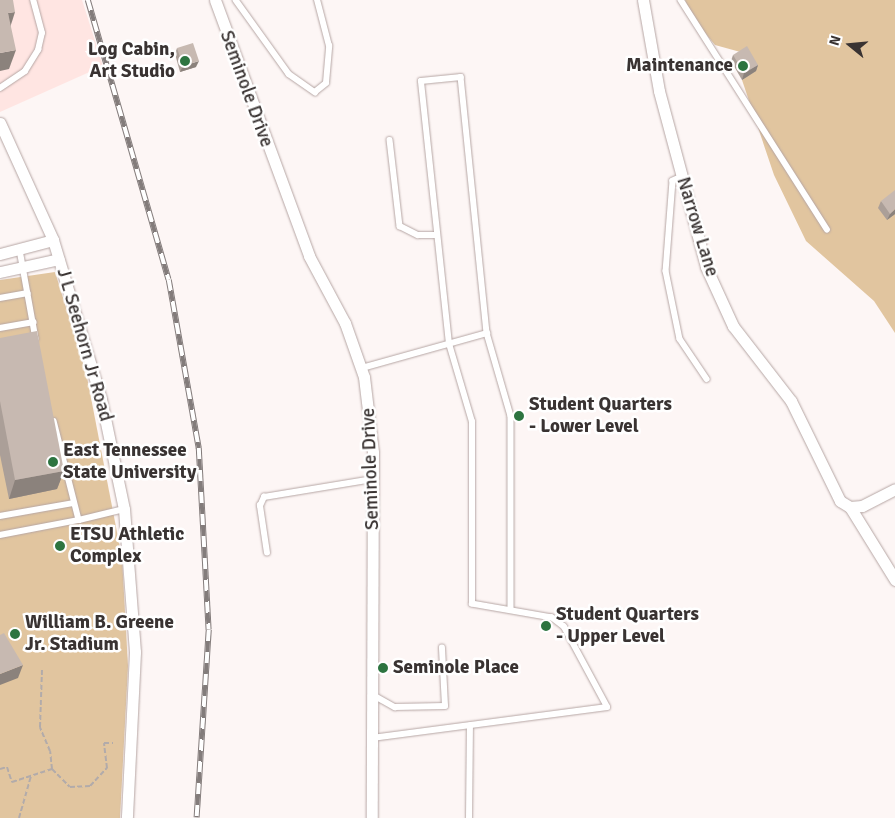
<!DOCTYPE html>
<html>
<head>
<meta charset="utf-8">
<style>
  body { margin:0 }
  #map { position:relative; width:895px; height:818px; overflow:hidden; background:#fdf6f5; font-family:Signika,sans-serif }
  div>[style] { position:absolute }
  .built>* { inset:0; background:#ffe5e2 }
  .green>* { inset:0; background:#e1c59f }
  .path>* { height:2px; margin-top:-1px; transform-origin:0; background:repeating-linear-gradient(90deg,#b2abaa 0 5px,transparent 0 7.5px) }
  .roads { filter:drop-shadow(0 0 1px #b6a6a4) drop-shadow(0 0 1px #b6a6a4) }
  .lane>* { height:5.5px; margin:-2.75px; padding:0 2.75px; transform-origin:2.75px; border-radius:2.75px; background:#fff }
  .street>* { height:11px; margin:-5.5px; padding:0 5.5px; transform-origin:5.5px; border-radius:5.5px; background:#fff }
  .rail>* { height:5.5px; margin-top:-2.75px; transform-origin:0; background:repeating-linear-gradient(90deg,#fff 0 11px,#837c7b 0 22px); box-sizing:border-box; border-block:1px solid #837c7b }
  .wall>* { inset:0; background:#ab9f98 }
  .shaded-wall>* { inset:0; background:#8b827c }
  .building>* { inset:0; background:#c7b9b1 }
  .dots>* { width:14px; height:14px; translate:-50% -50%; box-sizing:border-box; border:2px solid #fff; border-radius:50% }
  span { translate:-50% -50%; white-space:nowrap; text-align:center; line-height:1.15; -webkit-text-stroke:5px #fff; paint-order:stroke }
  .poi-label { font-size:19px; color:#393332; font-weight:700 }
  .right { translate:-100% -50%; text-align:right }
  .left { translate:0 -50%; text-align:left }
  .street-label { font-size:19px; color:#393332 }
  .north { position:absolute; left:825px; top:20px; width:50px; height:50px; -webkit-text-stroke:4px #fff; paint-order:stroke; rotate:287deg; font-size:14px; font-weight:700; line-height:20px; text-align:center; color:#393332 }
  .north::after { content:''; display:block; margin:auto; width:18px; height:22px; background:#393332; clip-path:polygon(50% 0,100% 100%,50% 72%,0 100%) }
</style>
</head>
<body>
<div id="map">
  <div class="built">
    <i style="clip-path:polygon(0 0,82px 0,103px 66px,0 112px)"></i>
  </div>
  <div class="green">
    <i style="clip-path:polygon(685px 0,895px 0,895px 333px,874px 301px,806px 241px,774px 175px,742px 80px,755px 71px,744px 53px,715px 45px,692px 17px)"></i>
    <i style="clip-path:polygon(55px 272px,86px 372px,122px 558px,128px 666px,120px 818px,0 818px,0 280px)"></i>
  </div>
  <div class="path">
    <i style="left:0;top:769px;width:7px;rotate:-16deg"></i>
    <i style="left:7px;top:767px;width:16px;rotate:72deg"></i>
    <i style="left:12px;top:782px;width:42px;rotate:-18deg"></i>
    <i style="left:52px;top:769px;width:18px;rotate:-96deg"></i>
    <i style="left:50px;top:751px;width:26px;rotate:-113deg"></i>
    <i style="left:40px;top:727px;width:58px;rotate:-88deg"></i>
    <i style="left:52px;top:769px;width:25px;rotate:45deg"></i>
    <i style="left:70px;top:787px;width:20px;rotate:-3deg"></i>
    <i style="left:90px;top:786px;width:25px;rotate:-47deg"></i>
    <i style="left:107px;top:768px;width:25px;rotate:-97deg"></i>
    <i style="left:104px;top:743px;width:9px"></i>
    <i style="left:19px;top:818px;width:44px;rotate:-74.1deg"></i>
  </div>
  <div class="roads">
    <div class="lane">
      <i style="left:236px;top:0;width:91px;rotate:54.4deg"></i>
      <i style="left:289px;top:74px;width:32px;rotate:35deg"></i>
      <i style="left:315px;top:92px;width:14px;rotate:-39deg"></i>
      <i style="left:326px;top:83px;width:37px;rotate:-85deg"></i>
      <i style="left:329px;top:46px;width:48px;rotate:-104.6deg"></i>
      <i style="left:681px;top:0;width:272px;rotate:57.5deg"></i>
      <i style="left:0;top:88px;width:30px;rotate:-34deg"></i>
      <i style="left:25px;top:71px;width:25px;rotate:-58deg"></i>
      <i style="left:38px;top:50px;width:17px;rotate:-77deg"></i>
      <i style="left:42px;top:33px;width:34px;rotate:-105deg"></i>
      <i style="left:390px;top:140px;width:87px;rotate:83.4deg"></i>
      <i style="left:400px;top:226px;width:20px;rotate:27deg"></i>
      <i style="left:418px;top:235px;width:19px"></i>
      <i style="left:682px;top:177px;width:10px;rotate:156deg"></i>
      <i style="left:673px;top:181px;width:90px;rotate:94.4deg"></i>
      <i style="left:666px;top:271px;width:69px;rotate:78.4deg"></i>
      <i style="left:680px;top:339px;width:48px;rotate:56deg"></i>
      <i style="left:20px;top:250px;width:90px;rotate:79.8deg"></i>
      <i style="left:0;top:298px;width:28px;rotate:-10deg"></i>
      <i style="left:0;top:328px;width:34px;rotate:-10deg"></i>
      <i style="left:362px;top:368px;width:130px;rotate:-15.6deg"></i>
      <i style="left:487px;top:333px;width:86px;rotate:73.9deg"></i>
      <i style="left:511px;top:416px;width:193px;rotate:90deg"></i>
      <i style="left:54px;top:421px;width:102px;rotate:75.8deg"></i>
      <i style="left:79px;top:520px;width:46px;rotate:-13.7deg"></i>
      <i style="left:0;top:516px;width:75px;rotate:-10deg"></i>
      <i style="left:0;top:535px;width:80px;rotate:-10.8deg"></i>
      <i style="left:267px;top:553px;width:48px;rotate:-98.5deg"></i>
      <i style="left:260px;top:506px;width:10px;rotate:-66deg"></i>
      <i style="left:264px;top:497px;width:110px;rotate:-9.4deg"></i>
      <i style="left:373px;top:695px;width:25px;rotate:29deg"></i>
      <i style="left:395px;top:707px;width:50px;rotate:-1.1deg"></i>
      <i style="left:445px;top:706px;width:58px;rotate:-93deg"></i>
      <i style="left:372px;top:738px;width:237px;rotate:-7.5deg"></i>
      <i style="left:607px;top:707px;width:91px;rotate:-118.3deg"></i>
      <i style="left:564px;top:627px;width:15px;rotate:-143deg"></i>
      <i style="left:552px;top:618px;width:81px;rotate:-170.1deg"></i>
      <i style="left:472px;top:604px;width:182px;rotate:-90deg"></i>
      <i style="left:472px;top:422px;width:81px;rotate:-106.4deg"></i>
      <i style="left:449px;top:344px;width:264px;rotate:-96.1deg"></i>
      <i style="left:421px;top:81px;width:40px;rotate:-5.7deg"></i>
      <i style="left:461px;top:77px;width:257px;rotate:84.2deg"></i>
      <i style="left:469px;top:818px;width:92px;rotate:-89.4deg"></i>
    </div>
    <div class="street">
      <i style="left:215px;top:0;width:273px;rotate:69.8deg"></i>
      <i style="left:309px;top:256px;width:76px;rotate:61.8deg"></i>
      <i style="left:345px;top:323px;width:57px;rotate:70.6deg"></i>
      <i style="left:364px;top:377px;width:76px;rotate:83.2deg"></i>
      <i style="left:373px;top:452px;width:366px;rotate:90.2deg"></i>
      <i style="left:643px;top:0;width:92px;rotate:80deg"></i>
      <i style="left:659px;top:91px;width:182px;rotate:75deg"></i>
      <i style="left:706px;top:267px;width:65px;rotate:65.4deg"></i>
      <i style="left:733px;top:326px;width:95px;rotate:52.3deg"></i>
      <i style="left:791px;top:401px;width:111px;rotate:63.9deg"></i>
      <i style="left:840px;top:501px;width:12px;rotate:31deg"></i>
      <i style="left:850px;top:507px;width:12px;rotate:-5deg"></i>
      <i style="left:862px;top:506px;width:37px;rotate:-27deg"></i>
      <i style="left:0;top:123px;width:128px;rotate:65.6deg"></i>
      <i style="left:53px;top:240px;width:166px;rotate:73.2deg"></i>
      <i style="left:101px;top:399px;width:112px;rotate:78.2deg"></i>
      <i style="left:124px;top:509px;width:143px;rotate:85.6deg"></i>
      <i style="left:135px;top:652px;width:166px;rotate:92.8deg"></i>
      <i style="left:0;top:254px;width:55px;rotate:-14.8deg"></i>
      <i style="left:0;top:272px;width:60px;rotate:-12.4deg"></i>
      <i style="left:850px;top:507px;width:86px;rotate:58.3deg"></i>
    </div>
  </div>
  <div class="rail">
    <i style="left:88px;top:0;width:291px;rotate:73.9deg"></i>
    <i style="left:169px;top:280px;width:171px;rotate:79.9deg"></i>
    <i style="left:199px;top:448px;width:182px;rotate:86.9deg"></i>
    <i style="left:209px;top:630px;width:188px;rotate:93.7deg"></i>
  </div>
  <div class="wall">
    <i style="clip-path:polygon(177px 48px,196px 67px,180px 72px,175px 54px)"></i>
    <i style="clip-path:polygon(733px 55px,758px 65px,756px 71px,742px 80px,731px 61px)"></i>
    <i style="clip-path:polygon(881px 201px,895px 214px,887px 220px,878px 208px)"></i>
    <i style="clip-path:polygon(0 338px,64px 471px,57px 489px,9px 499px,0 455px)"></i>
  </div>
  <div class="shaded-wall">
    <i style="clip-path:polygon(15px 12px,9px 31px,8px 13px)"></i>
    <i style="clip-path:polygon(16px 50px,9px 69px,0 71px,0 53px)"></i>
    <i style="clip-path:polygon(199px 61px,196px 67px,180px 72px,183px 66px)"></i>
    <i style="clip-path:polygon(758px 65px,756px 71px,742px 80px,744px 73px)"></i>
    <i style="clip-path:polygon(895px 209px,895px 214px,887px 220px,890px 214px)"></i>
    <i style="clip-path:polygon(64px 471px,57px 489px,9px 499px,15px 480px)"></i>
    <i style="clip-path:polygon(23px 665px,18px 678px,0 685px,0 674px)"></i>
  </div>
  <div class="building">
    <i style="clip-path:polygon(0 0,13px 0,15px 12px,8px 13px,16px 50px,0 53px)"></i>
    <i style="clip-path:polygon(193px 43px,199px 61px,183px 66px,177px 48px)"></i>
    <i style="clip-path:polygon(747px 46px,758px 65px,744px 73px,733px 55px)"></i>
    <i style="clip-path:polygon(895px 190px,895px 209px,890px 214px,881px 201px)"></i>
    <i style="clip-path:polygon(37px 331px,64px 471px,15px 480px,0 401px,0 338px)"></i>
    <i style="clip-path:polygon(4px 633px,23px 665px,0 674px,0 635px)"></i>
  </div>
  <div class="dots">
    <i style="left:185px;top:61px;background:#2d7440"></i>
    <i style="left:743px;top:66px;background:#2d7440"></i>
    <i style="left:519px;top:416px;background:#2d7440"></i>
    <i style="left:53px;top:462px;background:#2d7440"></i>
    <i style="left:60px;top:546px;background:#2d7440"></i>
    <i style="left:546px;top:626px;background:#2d7440"></i>
    <i style="left:15px;top:634px;background:#2d7440"></i>
    <i style="left:383px;top:668px;background:#2d7440"></i>
  </div>
  <div class="poi-label">
    <span class="right" style="left:175px;top:61px">Log Cabin,<br>Art Studio</span>
    <span class="right" style="left:733px;top:66px">Maintenance</span>
    <span class="left" style="left:529px;top:416px">Student Quarters<br>- Lower Level</span>
    <span class="left" style="left:63px;top:462px">East Tennessee<br>State University</span>
    <span class="left" style="left:70px;top:546px">ETSU Athletic<br>Complex</span>
    <span class="left" style="left:556px;top:626px">Student Quarters<br>- Upper Level</span>
    <span class="left" style="left:25px;top:634px">William B. Greene<br>Jr. Stadium</span>
    <span class="left" style="left:393px;top:668px">Seminole Place</span>
  </div>
  <div class="street-label">
    <span style="left:246px;top:89px;rotate:70deg">Seminole Drive</span>
    <span style="left:697px;top:227px;rotate:73deg">Narrow Lane</span>
    <span style="left:84px;top:345px;rotate:74deg">J L Seehorn Jr Road</span>
    <span style="left:371px;top:469px;rotate:-92deg">Seminole Drive</span>
  </div>
  <div class="north">N</div>
</div>
</body>
</html>
